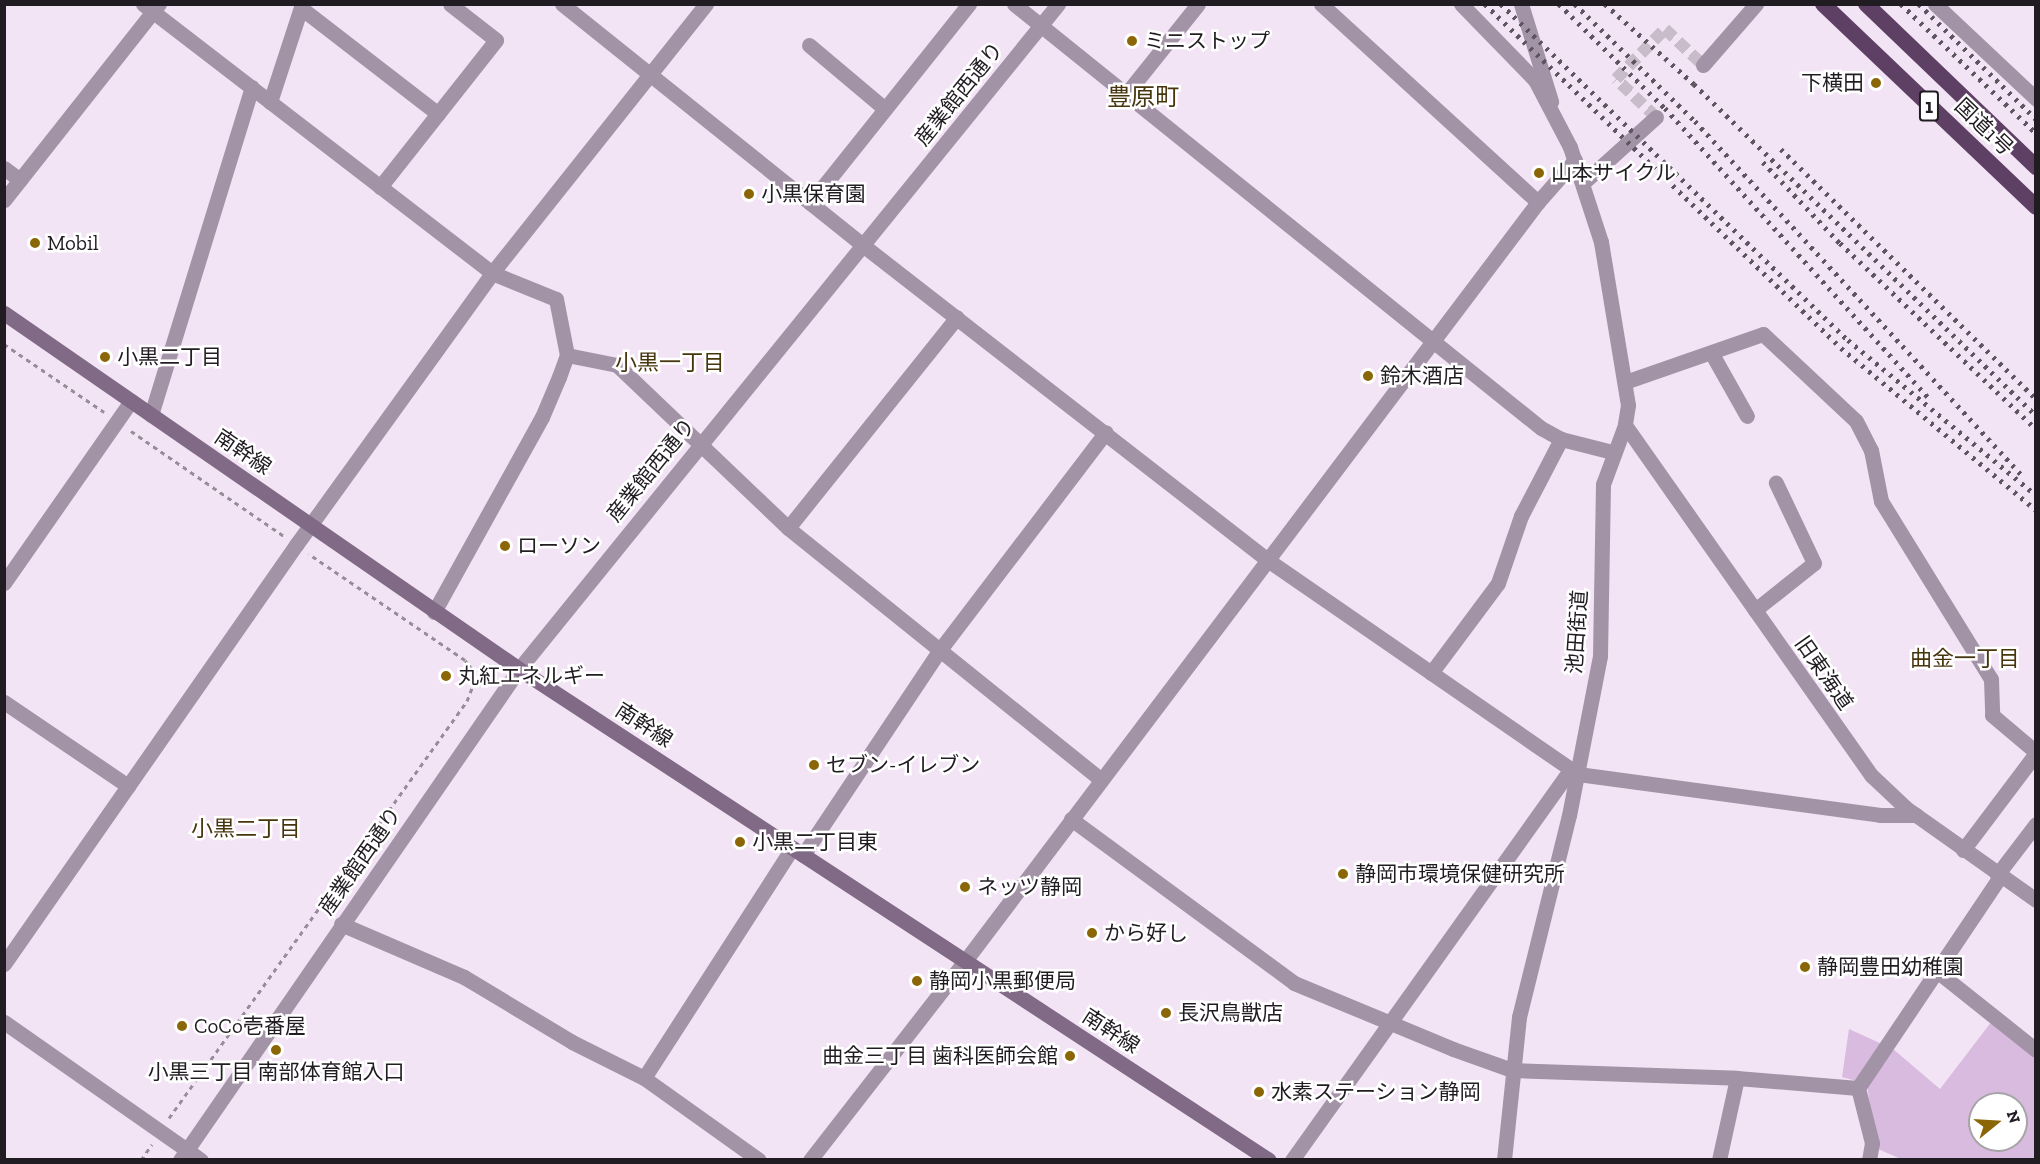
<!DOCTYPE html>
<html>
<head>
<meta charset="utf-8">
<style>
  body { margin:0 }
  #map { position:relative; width:2040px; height:1164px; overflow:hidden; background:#f2e4f5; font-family:"Zilla Slab","Noto Sans JP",serif }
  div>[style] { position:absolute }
  .green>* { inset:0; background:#d8bbde }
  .pedestrian-tunnel>* { height:12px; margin-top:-6px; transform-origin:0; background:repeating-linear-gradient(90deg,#c8bccb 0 12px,transparent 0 18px) }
  .path>* { height:3px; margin-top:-1.5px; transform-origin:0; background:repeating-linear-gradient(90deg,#978d99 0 4.5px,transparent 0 9px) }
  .minor>* { height:15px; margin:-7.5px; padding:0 7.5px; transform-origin:7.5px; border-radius:7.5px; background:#a393a7 }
  .tertiary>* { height:15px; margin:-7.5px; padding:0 7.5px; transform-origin:7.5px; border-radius:7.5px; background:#a393a7 }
  .secondary>* { height:15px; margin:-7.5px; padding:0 7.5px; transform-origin:7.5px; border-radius:7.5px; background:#816a86 }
  .trunk>* { height:16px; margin:-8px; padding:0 8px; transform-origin:8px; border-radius:8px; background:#5e4064 }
  .rail>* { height:4.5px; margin-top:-2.25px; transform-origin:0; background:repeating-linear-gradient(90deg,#5d555f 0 3px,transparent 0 9px) }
  .dots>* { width:16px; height:16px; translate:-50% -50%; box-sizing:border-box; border:3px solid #fff; border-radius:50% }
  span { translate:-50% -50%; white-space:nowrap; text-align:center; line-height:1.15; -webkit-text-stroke:5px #fff; paint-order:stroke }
  .shield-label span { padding:2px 4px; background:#fff; border:2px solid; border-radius:4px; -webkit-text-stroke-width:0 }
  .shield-label { font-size:20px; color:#211c22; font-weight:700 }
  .poi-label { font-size:21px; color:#211c22 }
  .left { translate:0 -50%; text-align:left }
  .right { translate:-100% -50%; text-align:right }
  .street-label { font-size:21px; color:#211c22 }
  .neighbourhood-label { font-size:22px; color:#47350e }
  .quarter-label { font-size:24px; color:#47350e }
  .frame { position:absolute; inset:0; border:6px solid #211c22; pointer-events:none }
  .north { position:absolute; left:1968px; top:1092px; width:60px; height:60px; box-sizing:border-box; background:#fff; border:2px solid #a6a4a7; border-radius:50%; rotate:72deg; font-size:16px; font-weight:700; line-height:24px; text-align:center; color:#211c22 }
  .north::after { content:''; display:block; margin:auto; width:21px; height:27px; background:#8b6607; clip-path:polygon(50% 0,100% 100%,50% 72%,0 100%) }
</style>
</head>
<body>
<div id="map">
  <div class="green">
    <i style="clip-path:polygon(evenodd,1992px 1021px,2035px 1056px,2035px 1159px,1901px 1159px,1876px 1148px,1867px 1084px,1842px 1077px,1849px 1029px,1893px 1049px,1940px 1089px,1992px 1021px,1980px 1104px,2016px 1104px,2016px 1140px,1980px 1140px,1980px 1104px)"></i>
  </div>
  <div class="pedestrian-tunnel">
    <i style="left:1656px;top:117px;width:55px;rotate:-136.5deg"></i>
    <i style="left:1616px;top:79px;width:70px;rotate:-45.6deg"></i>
    <i style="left:1665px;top:29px;width:52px;rotate:43.5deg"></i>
  </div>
  <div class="path">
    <i style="left:4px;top:344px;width:121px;rotate:34.2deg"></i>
    <i style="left:131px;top:431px;width:186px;rotate:34.5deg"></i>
    <i style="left:169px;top:1118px;width:513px;rotate:-54.45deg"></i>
    <i style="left:467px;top:701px;width:17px;rotate:-69deg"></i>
    <i style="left:473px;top:685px;width:16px;rotate:-94deg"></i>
    <i style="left:472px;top:669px;width:11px;rotate:-128deg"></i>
    <i style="left:465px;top:660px;width:189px;rotate:-145.8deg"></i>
    <i style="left:141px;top:1160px;width:19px;rotate:-55deg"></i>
  </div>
  <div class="minor">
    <i style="left:143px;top:4px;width:441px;rotate:37.6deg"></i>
    <i style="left:492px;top:273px;width:69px;rotate:22.1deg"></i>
    <i style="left:556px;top:299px;width:57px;rotate:78.9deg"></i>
    <i style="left:567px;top:355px;width:23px;rotate:110deg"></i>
    <i style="left:559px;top:377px;width:43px;rotate:113deg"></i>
    <i style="left:542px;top:417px;width:223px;rotate:119deg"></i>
    <i style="left:562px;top:4px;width:382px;rotate:38.7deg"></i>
    <i style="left:860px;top:243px;width:518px;rotate:37.87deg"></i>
    <i style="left:1269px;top:561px;width:375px;rotate:34.6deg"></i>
    <i style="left:1578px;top:774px;width:305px;rotate:7.7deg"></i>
    <i style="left:1880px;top:815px;width:36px"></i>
    <i style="left:1014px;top:4px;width:676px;rotate:38.82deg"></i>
    <i style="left:1541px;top:428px;width:23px;rotate:29deg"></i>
    <i style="left:1561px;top:439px;width:53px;rotate:14.3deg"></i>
    <i style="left:1321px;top:4px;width:294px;rotate:42.4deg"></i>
    <i style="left:1521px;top:4px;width:102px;rotate:72.8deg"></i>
    <i style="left:1935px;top:4px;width:139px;rotate:43.2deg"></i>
    <i style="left:301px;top:8px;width:173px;rotate:37.7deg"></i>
    <i style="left:809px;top:45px;width:99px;rotate:40.1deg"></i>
    <i style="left:1703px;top:65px;width:81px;rotate:-49deg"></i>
    <i style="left:1126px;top:94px;width:115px;rotate:-51.3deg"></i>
    <i style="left:270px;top:102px;width:103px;rotate:-71.9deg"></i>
    <i style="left:4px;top:168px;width:20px;rotate:37deg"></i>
    <i style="left:1584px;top:182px;width:97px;rotate:-42.1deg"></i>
    <i style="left:380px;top:187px;width:187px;rotate:-51.7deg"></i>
    <i style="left:496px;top:40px;width:58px;rotate:-142deg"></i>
    <i style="left:4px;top:200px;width:250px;rotate:-51.7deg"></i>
    <i style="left:810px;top:203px;width:255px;rotate:-51.4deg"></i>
    <i style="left:1712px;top:354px;width:71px;rotate:60.6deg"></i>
    <i style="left:567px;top:355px;width:51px;rotate:11.3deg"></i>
    <i style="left:617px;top:365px;width:236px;rotate:43.6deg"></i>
    <i style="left:788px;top:528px;width:402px;rotate:38.8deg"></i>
    <i style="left:1625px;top:382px;width:146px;rotate:-19.2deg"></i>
    <i style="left:1763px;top:334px;width:127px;rotate:43.1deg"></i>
    <i style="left:1856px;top:421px;width:33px;rotate:63deg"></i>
    <i style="left:1871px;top:450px;width:52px;rotate:78.9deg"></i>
    <i style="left:1881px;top:501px;width:209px;rotate:58.3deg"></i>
    <i style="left:1991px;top:679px;width:36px;rotate:88deg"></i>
    <i style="left:1992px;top:715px;width:57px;rotate:40.1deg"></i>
    <i style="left:151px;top:415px;width:343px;rotate:-72.9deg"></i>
    <i style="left:788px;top:528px;width:270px;rotate:-51.3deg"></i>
    <i style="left:4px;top:583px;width:222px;rotate:-55.1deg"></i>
    <i style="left:1755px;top:610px;width:75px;rotate:-38.5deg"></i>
    <i style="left:1814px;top:563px;width:89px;rotate:-115.4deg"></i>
    <i style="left:1431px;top:673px;width:112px;rotate:-53.3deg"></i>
    <i style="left:1498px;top:583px;width:71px;rotate:-71.1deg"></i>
    <i style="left:1521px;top:516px;width:87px;rotate:-62.5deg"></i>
    <i style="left:4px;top:702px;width:150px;rotate:34.1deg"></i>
    <i style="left:1071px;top:819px;width:277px;rotate:36.3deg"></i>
    <i style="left:1294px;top:983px;width:172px;rotate:22.5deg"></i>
    <i style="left:1453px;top:1049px;width:63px;rotate:19.6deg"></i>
    <i style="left:1512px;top:1070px;width:225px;rotate:2deg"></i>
    <i style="left:1737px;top:1078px;width:84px;rotate:102.4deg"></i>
    <i style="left:1963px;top:850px;width:121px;rotate:-53deg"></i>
    <i style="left:803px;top:855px;width:245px;rotate:-56.3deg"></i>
    <i style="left:939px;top:651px;width:275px;rotate:-52.7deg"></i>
    <i style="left:1997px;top:875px;width:64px;rotate:-52.6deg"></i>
    <i style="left:341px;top:924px;width:134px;rotate:23.3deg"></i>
    <i style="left:464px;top:977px;width:126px;rotate:31deg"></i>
    <i style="left:572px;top:1042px;width:80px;rotate:26.6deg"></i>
    <i style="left:644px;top:1078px;width:141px;rotate:35.5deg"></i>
    <i style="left:965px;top:961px;width:951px;rotate:-52.95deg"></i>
    <i style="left:1538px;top:202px;width:56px;rotate:-48.6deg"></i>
    <i style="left:4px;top:964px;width:511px;rotate:-55.13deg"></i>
    <i style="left:296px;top:545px;width:335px;rotate:-54.2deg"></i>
    <i style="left:492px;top:273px;width:344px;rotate:-51.5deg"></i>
    <i style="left:1938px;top:972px;width:125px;rotate:38.5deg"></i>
    <i style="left:4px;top:1022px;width:223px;rotate:35deg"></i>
    <i style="left:644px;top:1078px;width:274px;rotate:-57.2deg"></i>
    <i style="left:1737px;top:1078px;width:121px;rotate:4.7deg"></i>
    <i style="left:1292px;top:1160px;width:480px;rotate:-54.5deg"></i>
    <i style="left:1869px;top:1160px;width:17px;rotate:-80deg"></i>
    <i style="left:1872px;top:1143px;width:57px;rotate:-104.3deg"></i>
    <i style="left:1858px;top:1088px;width:254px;rotate:-56.1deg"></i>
  </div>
  <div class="tertiary">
    <i style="left:1461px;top:4px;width:106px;rotate:45.8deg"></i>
    <i style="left:1535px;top:80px;width:76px;rotate:62.4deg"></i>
    <i style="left:1570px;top:147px;width:100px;rotate:71.9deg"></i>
    <i style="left:1601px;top:242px;width:165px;rotate:80.6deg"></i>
    <i style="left:1628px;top:405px;width:20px;rotate:99deg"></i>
    <i style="left:1625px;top:425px;width:63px;rotate:110.4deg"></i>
    <i style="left:1603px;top:484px;width:172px;rotate:91deg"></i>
    <i style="left:1600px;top:656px;width:162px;rotate:101deg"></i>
    <i style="left:1569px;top:815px;width:208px;rotate:103.9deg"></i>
    <i style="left:1519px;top:1017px;width:144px;rotate:96deg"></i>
    <i style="left:1625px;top:425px;width:429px;rotate:54.9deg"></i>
    <i style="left:1872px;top:776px;width:47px;rotate:43.3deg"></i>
    <i style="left:1906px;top:808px;width:159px;rotate:35.3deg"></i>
    <i style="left:187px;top:1150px;width:17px;rotate:36deg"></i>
    <i style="left:180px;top:1160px;width:597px;rotate:-55.38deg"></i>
    <i style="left:519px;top:669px;width:856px;rotate:-50.97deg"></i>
    <i style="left:810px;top:1160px;width:252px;rotate:-52.1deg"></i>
  </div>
  <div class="secondary">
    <i style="left:4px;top:313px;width:626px;rotate:34.65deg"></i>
    <i style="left:519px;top:669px;width:896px;rotate:33.21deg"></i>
  </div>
  <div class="trunk">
    <i style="left:1823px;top:4px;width:294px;rotate:43.6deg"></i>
    <i style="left:1866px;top:4px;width:236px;rotate:43.8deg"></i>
  </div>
  <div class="rail">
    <i style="left:1485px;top:4px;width:495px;rotate:44deg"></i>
    <i style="left:1841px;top:348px;width:254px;rotate:39.7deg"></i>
    <i style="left:1501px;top:4px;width:483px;rotate:44.1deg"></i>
    <i style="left:1848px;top:340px;width:244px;rotate:39.5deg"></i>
    <i style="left:1559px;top:4px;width:148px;rotate:44.5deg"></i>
    <i style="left:1665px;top:108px;width:395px;rotate:47.7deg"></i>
    <i style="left:1575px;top:4px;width:168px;rotate:44.3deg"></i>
    <i style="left:1695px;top:121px;width:481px;rotate:47.3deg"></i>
    <i style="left:1605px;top:4px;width:120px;rotate:42deg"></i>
    <i style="left:1694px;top:84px;width:477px;rotate:44.1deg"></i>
    <i style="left:1901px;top:4px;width:187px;rotate:43.7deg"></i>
    <i style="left:1919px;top:4px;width:164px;rotate:44.5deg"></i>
    <i style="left:1781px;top:149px;width:357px;rotate:44.4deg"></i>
    <i style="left:1763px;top:162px;width:112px;rotate:46.5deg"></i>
    <i style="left:1840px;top:243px;width:270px;rotate:43.5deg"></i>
  </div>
  <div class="dots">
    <i style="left:1132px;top:41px;background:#8b6607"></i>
    <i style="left:1876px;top:83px;background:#8b6607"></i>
    <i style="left:1539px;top:173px;background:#8b6607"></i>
    <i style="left:749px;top:194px;background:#8b6607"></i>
    <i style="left:35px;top:243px;background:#8b6607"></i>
    <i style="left:105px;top:357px;background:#8b6607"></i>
    <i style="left:1368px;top:376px;background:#8b6607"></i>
    <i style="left:505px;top:546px;background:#8b6607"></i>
    <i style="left:446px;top:676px;background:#8b6607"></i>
    <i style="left:814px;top:765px;background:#8b6607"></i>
    <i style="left:740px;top:842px;background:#8b6607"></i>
    <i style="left:1343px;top:874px;background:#8b6607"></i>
    <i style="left:965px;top:887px;background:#8b6607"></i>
    <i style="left:1092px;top:933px;background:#8b6607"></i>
    <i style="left:1805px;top:967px;background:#8b6607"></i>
    <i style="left:917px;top:981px;background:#8b6607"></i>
    <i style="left:1166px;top:1013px;background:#8b6607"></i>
    <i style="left:182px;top:1026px;background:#8b6607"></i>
    <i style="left:276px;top:1050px;background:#8b6607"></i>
    <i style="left:1070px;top:1056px;background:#8b6607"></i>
    <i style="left:1259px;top:1092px;background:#8b6607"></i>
  </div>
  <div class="shield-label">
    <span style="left:1929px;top:106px">1</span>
  </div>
  <div class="poi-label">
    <span class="left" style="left:1144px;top:41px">ミニストップ</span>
    <span class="right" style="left:1864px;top:83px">下横田</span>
    <span class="left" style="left:1551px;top:173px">山本サイクル</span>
    <span class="left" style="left:761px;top:194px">小黒保育園</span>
    <span class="left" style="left:47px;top:243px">Mobil</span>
    <span class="left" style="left:117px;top:357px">小黒二丁目</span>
    <span class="left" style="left:1380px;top:376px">鈴木酒店</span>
    <span class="left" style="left:517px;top:546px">ローソン</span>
    <span class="left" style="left:458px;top:676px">丸紅エネルギー</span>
    <span class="left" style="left:826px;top:765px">セブン-イレブン</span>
    <span class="left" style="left:752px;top:842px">小黒二丁目東</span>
    <span class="left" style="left:1355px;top:874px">静岡市環境保健研究所</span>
    <span class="left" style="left:977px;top:887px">ネッツ静岡</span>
    <span class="left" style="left:1104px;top:933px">から好し</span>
    <span class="left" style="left:1817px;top:967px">静岡豊田幼稚園</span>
    <span class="left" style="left:929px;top:981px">静岡小黒郵便局</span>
    <span class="left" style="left:1178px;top:1013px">長沢鳥獣店</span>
    <span class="left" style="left:194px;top:1026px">CoCo壱番屋</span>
    <span class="right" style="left:1058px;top:1056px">曲金三丁目 歯科医師会館</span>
    <span style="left:276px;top:1072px">小黒三丁目 南部体育館入口</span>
    <span class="left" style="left:1271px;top:1092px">水素ステーション静岡</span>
  </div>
  <div class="street-label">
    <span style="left:959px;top:94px;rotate:-51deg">産業館西通り</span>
    <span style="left:1984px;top:127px;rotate:44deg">国道1号</span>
    <span style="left:243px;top:452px;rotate:34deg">南幹線</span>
    <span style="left:651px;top:470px;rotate:-51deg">産業館西通り</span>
    <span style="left:1577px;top:632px;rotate:-86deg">池田街道</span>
    <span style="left:1824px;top:673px;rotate:55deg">旧東海道</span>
    <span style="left:644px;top:725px;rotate:33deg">南幹線</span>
    <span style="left:360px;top:861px;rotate:-55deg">産業館西通り</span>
    <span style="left:1111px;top:1031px;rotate:33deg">南幹線</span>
  </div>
  <div class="neighbourhood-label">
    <span style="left:670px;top:363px">小黒一丁目</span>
    <span style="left:1965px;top:659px">曲金一丁目</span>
    <span style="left:246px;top:829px">小黒二丁目</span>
  </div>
  <div class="quarter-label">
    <span style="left:1143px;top:97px">豊原町</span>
  </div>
  <div class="frame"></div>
  <div class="north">N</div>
</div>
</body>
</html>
